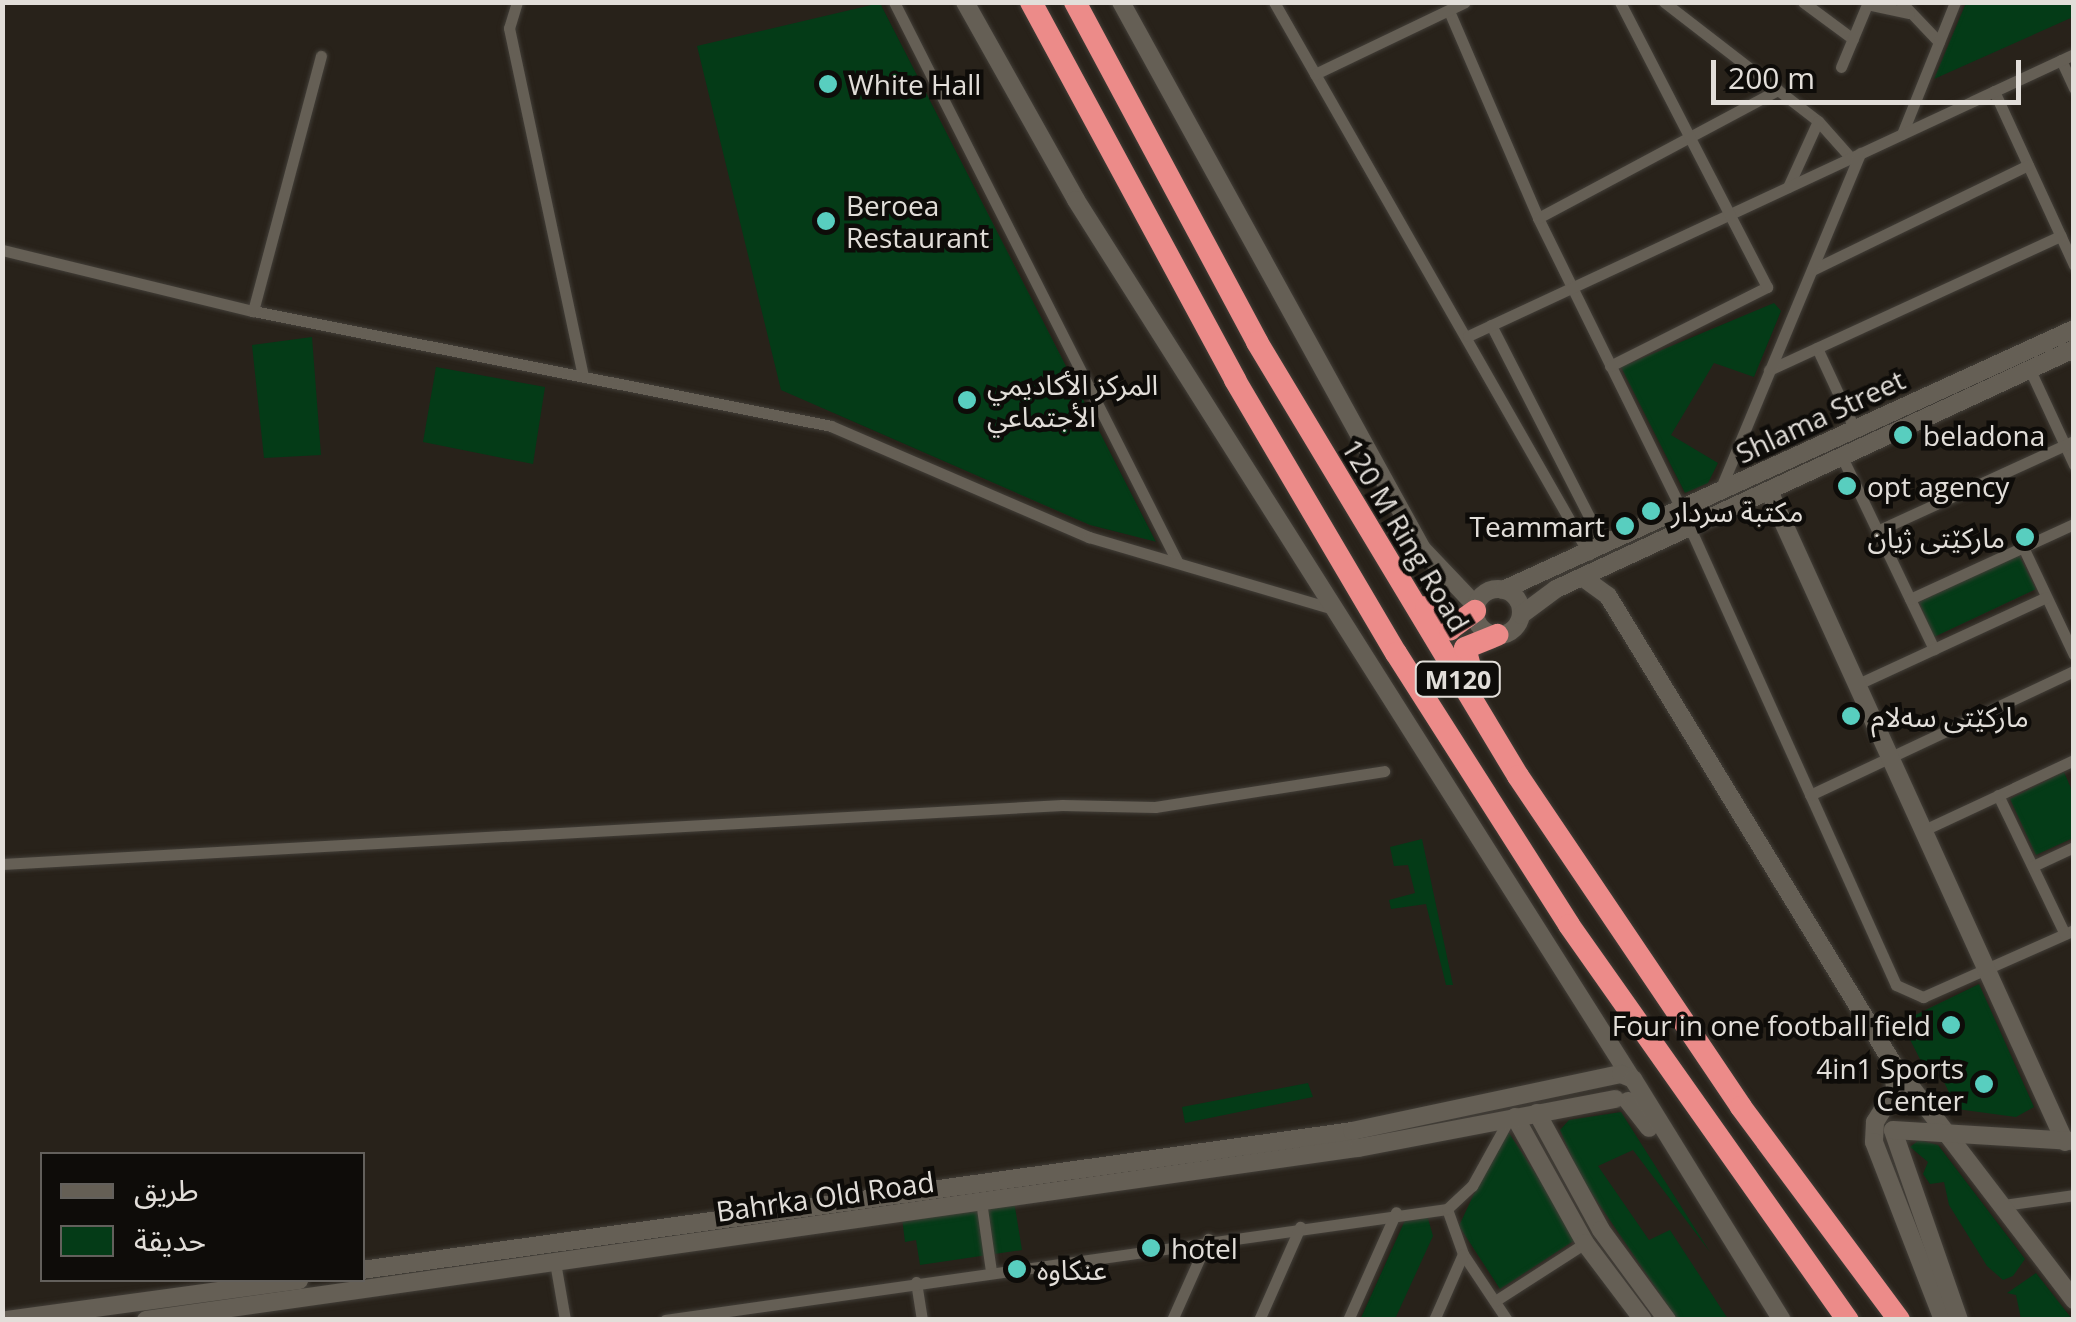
<!DOCTYPE html>
<html>
<head>
<meta charset="utf-8">
<style>
  body { margin:0 }
  #map { position:relative; width:2076px; height:1322px; overflow:hidden; background:#28221a; font-family:"Open Sans","Noto Sans Arabic",sans-serif }
  div>[style] { position:absolute }
  .green>* { inset:0; background:#043b17 }
  .roads { filter:drop-shadow(0 0 2px #423e38) drop-shadow(0 0 2px #423e38) }
  .street>* { height:11px; margin:-5.5px; padding:0 5.5px; transform-origin:5.5px; border-radius:5.5px; background:#655f55 }
  .secondary>* { height:18px; margin:-9px; padding:0 9px; transform-origin:9px; border-radius:9px; background:#655f55 }
  .secondary>.ring { margin:-9px; padding:0; box-sizing:content-box; background:none; border:18px solid #655f55; border-radius:50% }
  .highway>* { height:22px; margin:-11px; padding:0 11px; transform-origin:11px; border-radius:11px; background:#ec8b89 }
  .dots>* { width:28px; height:28px; translate:-50% -50%; box-sizing:border-box; border:5px solid #0e0c09; border-radius:50% }
  span { translate:-50% -50%; white-space:nowrap; text-align:center; line-height:1.15; -webkit-text-stroke:9px #0e0c09; paint-order:stroke }
  .shield-label span { padding:2px 8px; background:#0e0c09; border:2px solid; border-radius:8px; -webkit-text-stroke-width:0 }
  .shield-label { font-size:25px; color:#e2ded9; font-weight:700 }
  .poi-label { font-size:28px; color:#e2ded9 }
  .left { translate:0 -50%; text-align:left }
  .right { translate:-100% -50%; text-align:right }
  .street-label { font-size:28px; color:#e2ded9 }
  .frame { position:absolute; inset:0; border:5px solid #e2ded9; pointer-events:none }
  .legend { position:absolute; left:40px; top:1152px; width:325px; height:130px; box-sizing:border-box; background:#0e0c09; border:2px solid #63605c; margin:0; padding:12px 18px; list-style:none; font-size:30px; color:#e2ded9 }
  .legend li { display:flex; align-items:center; gap:20px; height:50px }
  .legend b { width:50px; border:2px solid #63605c }
  .scale { position:absolute; left:1711px; top:60px; width:310px; height:45px; box-sizing:border-box; border:5px solid #e2ded9; border-top:0; padding-left:12px; font-size:30px; line-height:35px; white-space:nowrap; color:#e2ded9; -webkit-text-stroke:8px #0e0c09; paint-order:stroke }
</style>
</head>
<body>
<div id="map">
  <div class="green">
    <i style="clip-path:polygon(880px 3px,1156px 542px,1157px 542px,1090px 525px,781px 390px,697px 46px)"></i>
    <i style="clip-path:polygon(1966px 3px,2073px 3px,2073px 17px,1934px 79px)"></i>
    <i style="clip-path:polygon(1774px 303px,1781px 311px,1754px 377px,1714px 363px,1671px 435px,1718px 463px,1708px 483px,1685px 493px,1621px 367px)"></i>
    <i style="clip-path:polygon(312px 337px,321px 455px,264px 458px,252px 345px)"></i>
    <i style="clip-path:polygon(436px 367px,545px 387px,533px 464px,423px 442px)"></i>
    <i style="clip-path:polygon(2019px 555px,2036px 589px,1934px 637px,1919px 602px)"></i>
    <i style="clip-path:polygon(2064px 772px,2073px 793px,2073px 838px,2036px 855px,2010px 799px)"></i>
    <i style="clip-path:polygon(1422px 839px,1453px 985px,1446px 985px,1426px 904px,1391px 909px,1389px 900px,1415px 893px,1408px 865px,1394px 866px,1390px 847px)"></i>
    <i style="clip-path:polygon(1979px 984px,2034px 1107px,2016px 1117px,1957px 1109px,1934px 1061px,1923px 1065px,1901px 1022px)"></i>
    <i style="clip-path:polygon(1308px 1083px,1313px 1097px,1185px 1123px,1182px 1107px)"></i>
    <i style="clip-path:polygon(1621px 1112px,1710px 1252px,1633px 1150px,1598px 1166px,1649px 1240px,1670px 1230px,1728px 1319px,1677px 1319px,1580px 1176px,1560px 1130px,1569px 1120px)"></i>
    <i style="clip-path:polygon(1505px 1127px,1578px 1238px,1500px 1289px,1459px 1226px)"></i>
    <i style="clip-path:polygon(1919px 1140px,1938px 1145px,2025px 1259px,2013px 1276px,2003px 1280px,1987px 1266px,1949px 1205px,1944px 1182px,1930px 1184px,1923px 1174px,1928px 1162px,1910px 1147px)"></i>
    <i style="clip-path:polygon(1014px 1201px,1022px 1250px,920px 1265px,916px 1240px,905px 1242px,902px 1218px)"></i>
    <i style="clip-path:polygon(1427px 1215px,1433px 1236px,1395px 1319px,1360px 1320px,1407px 1216px)"></i>
    <i style="clip-path:polygon(2036px 1273px,2072px 1319px,2021px 1319px,2016px 1295px,2007px 1293px)"></i>
  </div>
  <div class="roads">
    <div class="street">
      <i style="left:517px;top:2px;width:27px;rotate:107deg"></i>
      <i style="left:509px;top:28px;width:356px;rotate:78deg"></i>
      <i style="left:894px;top:2px;width:627px;rotate:63.15deg"></i>
      <i style="left:1274px;top:2px;width:636px;rotate:60.29deg"></i>
      <i style="left:1664px;top:2px;width:195px;rotate:37.7deg"></i>
      <i style="left:1818px;top:121px;width:50px;rotate:48.3deg"></i>
      <i style="left:1803px;top:2px;width:62px;rotate:36.5deg"></i>
      <i style="left:1901px;top:2px;width:55px;rotate:46.5deg"></i>
      <i style="left:1867px;top:4px;width:43px;rotate:12.1deg"></i>
      <i style="left:1449px;top:11px;width:225px;rotate:66.7deg"></i>
      <i style="left:1538px;top:218px;width:326px;rotate:63.8deg"></i>
      <i style="left:2061px;top:60px;width:31px;rotate:65deg"></i>
      <i style="left:1841px;top:67px;width:70px;rotate:-67.4deg"></i>
      <i style="left:1315px;top:74px;width:166px;rotate:-25.6deg"></i>
      <i style="left:1994px;top:91px;width:192px;rotate:65.3deg"></i>
      <i style="left:1902px;top:134px;width:142px;rotate:-68.1deg"></i>
      <i style="left:1788px;top:187px;width:72px;rotate:-65.6deg"></i>
      <i style="left:1538px;top:218px;width:272px;rotate:-28.1deg"></i>
      <i style="left:2px;top:250px;width:258px;rotate:13.7deg"></i>
      <i style="left:253px;top:311px;width:589px;rotate:11.25deg"></i>
      <i style="left:831px;top:426px;width:281px;rotate:23.3deg"></i>
      <i style="left:1089px;top:537px;width:252px;rotate:16.4deg"></i>
      <i style="left:1812px;top:270px;width:240px;rotate:-25.9deg"></i>
      <i style="left:253px;top:311px;width:264px;rotate:-75.1deg"></i>
      <i style="left:1491px;top:325px;width:248px;rotate:62.9deg"></i>
      <i style="left:1468px;top:336px;width:668px;rotate:-24.95deg"></i>
      <i style="left:1817px;top:348px;width:90px;rotate:65.1deg"></i>
      <i style="left:1610px;top:366px;width:176px;rotate:-26.7deg"></i>
      <i style="left:1767px;top:287px;width:321px;rotate:-117.3deg"></i>
      <i style="left:1769px;top:370px;width:321px;rotate:-24.7deg"></i>
      <i style="left:2030px;top:370px;width:105px;rotate:65.1deg"></i>
      <i style="left:1842px;top:457px;width:213px;rotate:64.4deg"></i>
      <i style="left:1720px;top:490px;width:365px;rotate:-67.4deg"></i>
      <i style="left:1690px;top:528px;width:501px;rotate:65.74deg"></i>
      <i style="left:1896px;top:985px;width:30px;rotate:24deg"></i>
      <i style="left:1923px;top:997px;width:165px;rotate:-23.9deg"></i>
      <i style="left:1877px;top:531px;width:217px;rotate:-24.6deg"></i>
      <i style="left:2023px;top:547px;width:119px;rotate:64.7deg"></i>
      <i style="left:1910px;top:599px;width:180px;rotate:-24.6deg"></i>
      <i style="left:1858px;top:684px;width:207px;rotate:-24.8deg"></i>
      <i style="left:1810px;top:795px;width:292px;rotate:-25.2deg"></i>
      <i style="left:1998px;top:795px;width:154px;rotate:64.3deg"></i>
      <i style="left:1924px;top:830px;width:166px;rotate:-25deg"></i>
      <i style="left:2px;top:864px;width:1062px;rotate:-3.19deg"></i>
      <i style="left:1062px;top:805px;width:93px;rotate:1.2deg"></i>
      <i style="left:1155px;top:807px;width:232px;rotate:-8.9deg"></i>
      <i style="left:2033px;top:866px;width:45px;rotate:-24.9deg"></i>
      <i style="left:981px;top:1201px;width:71px;rotate:81.9deg"></i>
      <i style="left:2004px;top:1205px;width:71px;rotate:-8.1deg"></i>
      <i style="left:1447px;top:1209px;width:48px;rotate:70.4deg"></i>
      <i style="left:1463px;top:1254px;width:79px;rotate:56.3deg"></i>
      <i style="left:555px;top:1262px;width:59px;rotate:80.2deg"></i>
      <i style="left:916px;top:1282px;width:38px;rotate:81deg"></i>
      <i style="left:1495px;top:1301px;width:107px;rotate:-32.8deg"></i>
      <i style="left:665px;top:1320px;width:790px;rotate:-8.08deg"></i>
      <i style="left:1447px;top:1209px;width:34px;rotate:-43deg"></i>
      <i style="left:1472px;top:1186px;width:77px;rotate:-61.1deg"></i>
      <i style="left:1172px;top:1320px;width:89px;rotate:-66deg"></i>
      <i style="left:1259px;top:1320px;width:102px;rotate:-66.2deg"></i>
      <i style="left:1348px;top:1320px;width:118px;rotate:-66deg"></i>
      <i style="left:1434px;top:1320px;width:72px;rotate:-66.3deg"></i>
    </div>
    <div class="secondary">
      <i style="left:965px;top:2px;width:227px;rotate:60.7deg"></i>
      <i style="left:1076px;top:200px;width:1036px;rotate:57.69deg"></i>
      <i style="left:1121px;top:2px;width:624px;rotate:61.18deg"></i>
      <i style="left:1422px;top:549px;width:79px;rotate:46.5deg"></i>
      <i style="left:1769px;top:491px;width:715px;rotate:65.55deg"></i>
      <i style="left:1582px;top:577px;width:32px;rotate:36deg"></i>
      <i style="left:1608px;top:596px;width:546px;rotate:58.64deg"></i>
      <i style="left:1892px;top:1062px;width:300px;rotate:52.6deg"></i>
      <i class="ring" style="left:1475px;top:589px;width:28px;height:28px"></i>
      <i style="left:1503px;top:590px;width:628px;rotate:-24.56deg"></i>
      <i style="left:1521px;top:615px;width:44px;rotate:-36.6deg"></i>
      <i style="left:1556px;top:589px;width:571px;rotate:-24.86deg"></i>
      <i style="left:1893px;top:1066px;width:24px;rotate:85deg"></i>
      <i style="left:1895px;top:1090px;width:38px;rotate:122deg"></i>
      <i style="left:1875px;top:1122px;width:20px;rotate:93deg"></i>
      <i style="left:1874px;top:1142px;width:191px;rotate:68.8deg"></i>
      <i style="left:1628px;top:1101px;width:34px;rotate:52deg"></i>
      <i style="left:1537px;top:1113px;width:133px;rotate:61.3deg"></i>
      <i style="left:1601px;top:1230px;width:112px;rotate:53.7deg"></i>
      <i style="left:1515px;top:1117px;width:144px;rotate:60.9deg"></i>
      <i style="left:1585px;top:1243px;width:96px;rotate:53deg"></i>
      <i style="left:362px;top:1270px;width:1000px;rotate:-7.99deg"></i>
      <i style="left:1352px;top:1131px;width:275px;rotate:-12deg"></i>
      <i style="left:1621px;top:1074px;width:13px;rotate:23deg"></i>
      <i style="left:1633px;top:1079px;width:283px;rotate:58.3deg"></i>
      <i style="left:7px;top:1320px;width:295px;rotate:-7.8deg"></i>
      <i style="left:146px;top:1320px;width:1224px;rotate:-8.08deg"></i>
      <i style="left:1358px;top:1148px;width:262px;rotate:-10.8deg"></i>
      <i style="left:1959px;top:1320px;width:201px;rotate:-109.2deg"></i>
      <i style="left:1893px;top:1130px;width:180px;rotate:3.5deg"></i>
    </div>
    <div class="highway">
      <i style="left:1031px;top:2px;width:430px;rotate:61.6deg"></i>
      <i style="left:1235px;top:380px;width:317px;rotate:59.5deg"></i>
      <i style="left:1396px;top:653px;width:322px;rotate:57.5deg"></i>
      <i style="left:1569px;top:925px;width:484px;rotate:54.8deg"></i>
      <i style="left:1075px;top:2px;width:386px;rotate:61.8deg"></i>
      <i style="left:1257px;top:342px;width:506px;rotate:58.98deg"></i>
      <i style="left:1518px;top:776px;width:399px;rotate:56deg"></i>
      <i style="left:1741px;top:1107px;width:265px;rotate:53.4deg"></i>
      <i style="left:1426px;top:607px;width:33px;rotate:43deg"></i>
      <i style="left:1450px;top:629px;width:31px;rotate:-36deg"></i>
      <i style="left:1475px;top:685px;width:38px;rotate:-105deg"></i>
      <i style="left:1465px;top:648px;width:35px;rotate:-22deg"></i>
    </div>
  </div>
  <div class="dots">
    <i style="left:828px;top:84px;background:#58cebf"></i>
    <i style="left:826px;top:221px;background:#58cebf"></i>
    <i style="left:967px;top:400px;background:#58cebf"></i>
    <i style="left:1903px;top:435px;background:#58cebf"></i>
    <i style="left:1847px;top:486px;background:#58cebf"></i>
    <i style="left:1651px;top:511px;background:#58cebf"></i>
    <i style="left:1625px;top:526px;background:#58cebf"></i>
    <i style="left:2025px;top:537px;background:#58cebf"></i>
    <i style="left:1851px;top:716px;background:#58cebf"></i>
    <i style="left:1951px;top:1025px;background:#58cebf"></i>
    <i style="left:1984px;top:1084px;background:#58cebf"></i>
    <i style="left:1151px;top:1248px;background:#58cebf"></i>
    <i style="left:1017px;top:1269px;background:#58cebf"></i>
  </div>
  <div class="shield-label">
    <span style="left:1458px;top:679px">M120</span>
  </div>
  <div class="poi-label">
    <span class="left" style="left:848px;top:84px">White Hall</span>
    <span class="left" style="left:846px;top:221px">Beroea<br>Restaurant</span>
    <span class="left" style="left:987px;top:400px">المركز الأكاديمي<br>الأجتماعي</span>
    <span class="left" style="left:1923px;top:435px">beladona</span>
    <span class="left" style="left:1867px;top:486px">opt agency</span>
    <span class="left" style="left:1671px;top:511px">مكتبة سردار</span>
    <span class="right" style="left:1605px;top:526px">Teammart</span>
    <span class="right" style="left:2005px;top:537px">مارکێتی ژیان</span>
    <span class="left" style="left:1871px;top:716px">مارکێتی سەلام</span>
    <span class="right" style="left:1931px;top:1025px">Four in one football field</span>
    <span class="right" style="left:1964px;top:1084px">4in1 Sports<br>Center</span>
    <span class="left" style="left:1171px;top:1248px">hotel</span>
    <span class="left" style="left:1037px;top:1269px">عنكاوه</span>
  </div>
  <div class="street-label">
    <span style="left:1820px;top:416px;rotate:-25deg">Shlama Street</span>
    <span style="left:1406px;top:535px;rotate:59deg">120 M Ring Road</span>
    <span style="left:825px;top:1196px;rotate:-8deg">Bahrka Old Road</span>
  </div>
  <div class="frame"></div>
  <ul class="legend">
  <li><b style="height:12px;background:#655f55"></b>طريق</li>
  <li><b style="height:28px;background:#043b17"></b>حديقة</li>
  </ul>
  <div class="scale">200 m</div>
</div>
</body>
</html>
